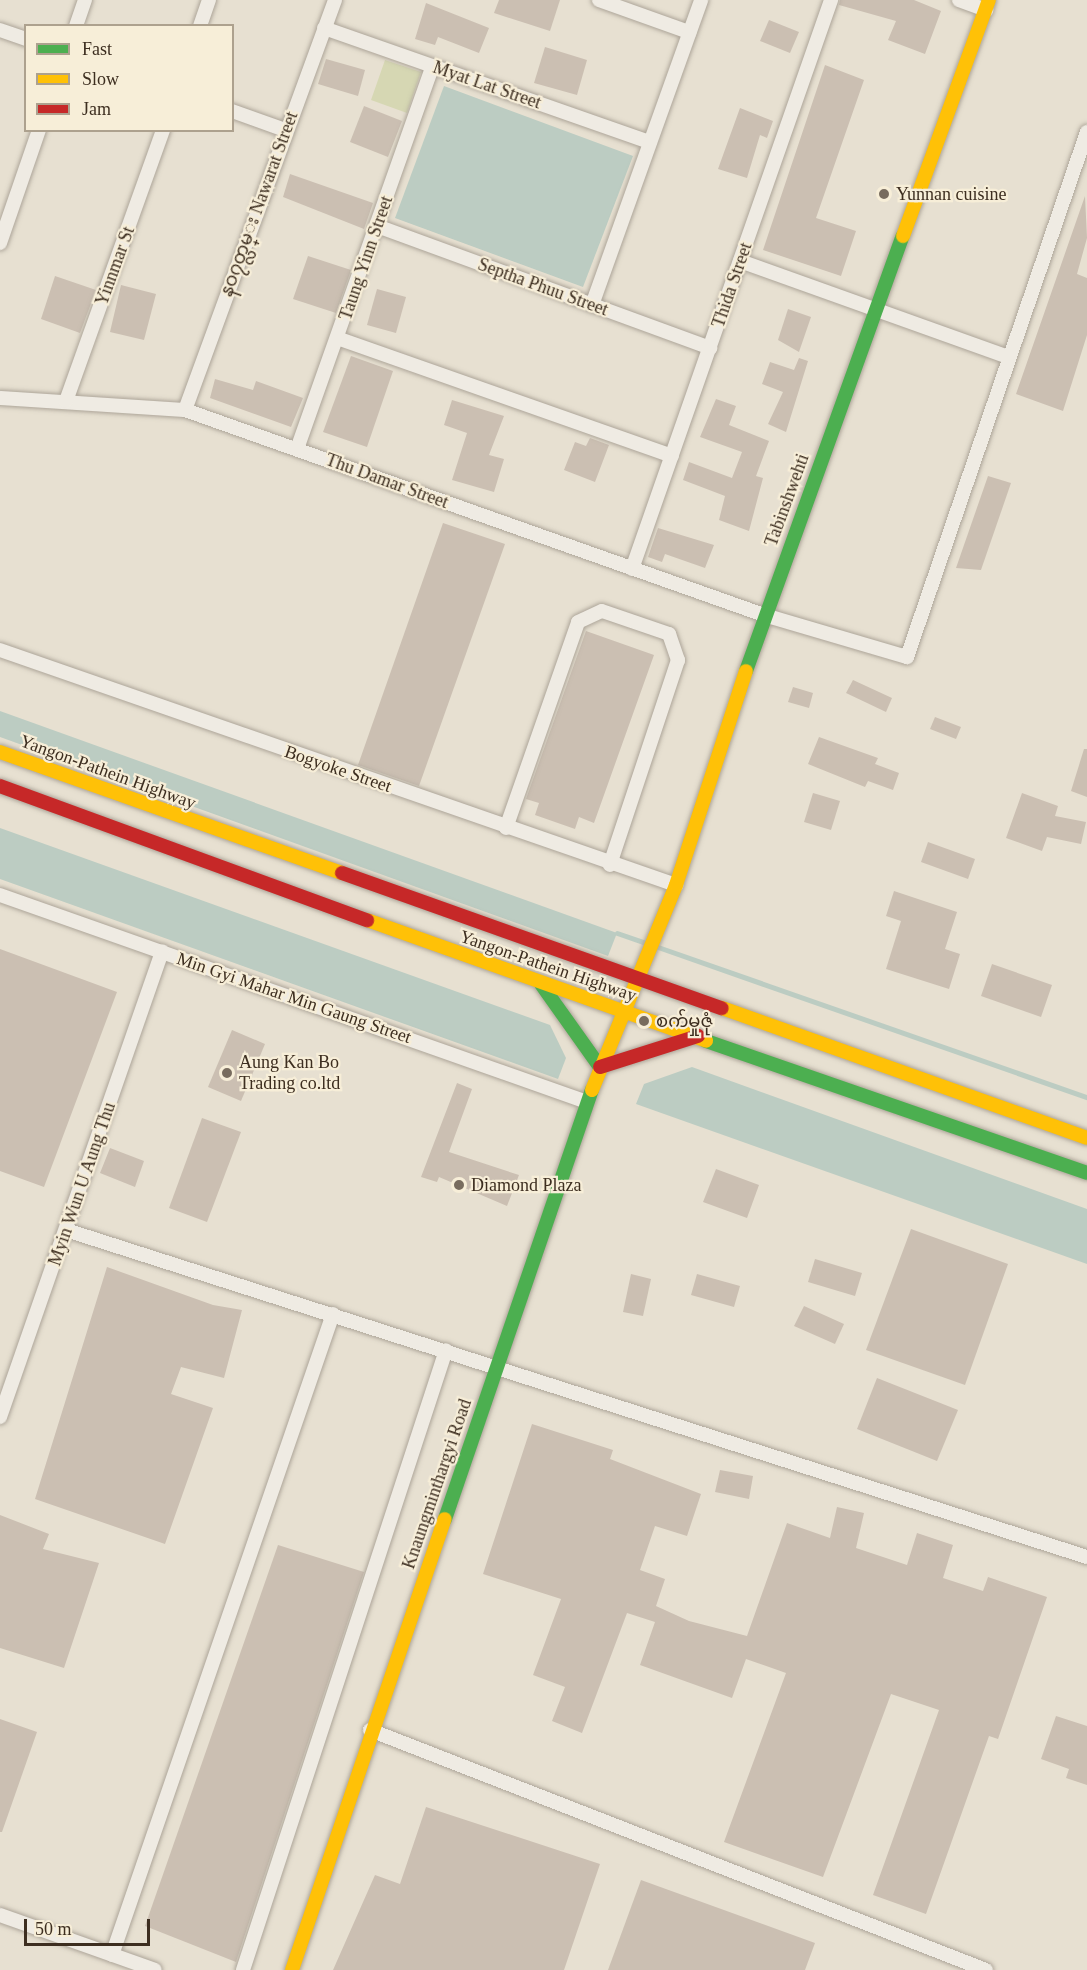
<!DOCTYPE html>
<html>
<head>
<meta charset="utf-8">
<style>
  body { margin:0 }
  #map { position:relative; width:1087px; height:1970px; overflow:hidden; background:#e7e0d1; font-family:"Times New Roman","Noto Sans Myanmar",serif }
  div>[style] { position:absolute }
  .green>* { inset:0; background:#d6d7b3 }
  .water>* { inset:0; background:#bcccc2 }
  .stream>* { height:5px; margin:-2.5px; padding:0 2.5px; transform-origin:2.5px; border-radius:2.5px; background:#bcccc2 }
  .building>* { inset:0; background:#cbbfb2 }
  .roads { filter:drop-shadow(0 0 2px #ada599) drop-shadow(0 0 2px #ada599) }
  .street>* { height:14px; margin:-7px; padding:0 7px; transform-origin:7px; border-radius:7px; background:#efebe3 }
  .fast>* { height:14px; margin:-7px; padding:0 7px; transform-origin:7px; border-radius:7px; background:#4caf50 }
  .slow>* { height:14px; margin:-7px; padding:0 7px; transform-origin:7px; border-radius:7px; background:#ffc107 }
  .jam>* { height:14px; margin:-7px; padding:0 7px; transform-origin:7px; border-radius:7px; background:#c62828 }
  .dots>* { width:16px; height:16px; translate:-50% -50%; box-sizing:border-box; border:3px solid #f7eed8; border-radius:50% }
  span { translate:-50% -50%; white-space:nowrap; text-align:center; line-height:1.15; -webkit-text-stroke:4.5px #f7eed8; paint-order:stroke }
  .street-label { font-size:18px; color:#3d2e20 }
  .poi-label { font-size:18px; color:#3d2e20 }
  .left { translate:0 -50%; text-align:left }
  .legend { position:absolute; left:24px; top:24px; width:210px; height:108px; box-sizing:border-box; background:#f7eed8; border:2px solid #ada18e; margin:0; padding:8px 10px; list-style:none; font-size:18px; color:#3d2e20 }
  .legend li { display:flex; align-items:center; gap:12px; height:30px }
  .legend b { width:30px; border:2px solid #ada18e }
  .scale { position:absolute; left:24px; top:1919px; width:126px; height:27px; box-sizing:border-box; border:3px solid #3d2e20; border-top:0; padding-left:8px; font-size:18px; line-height:21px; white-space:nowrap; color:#3d2e20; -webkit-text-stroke:4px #f7eed8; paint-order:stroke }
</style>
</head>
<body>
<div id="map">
  <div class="green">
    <i style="clip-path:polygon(385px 60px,421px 72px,407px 113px,371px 100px)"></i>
  </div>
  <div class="water">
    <i style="clip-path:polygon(444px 86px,633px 156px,583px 287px,395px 218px)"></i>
    <i style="clip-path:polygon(0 711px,617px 933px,608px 956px,0 737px)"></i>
    <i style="clip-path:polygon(0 828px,550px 1025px,566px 1058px,558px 1079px,0 879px)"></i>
    <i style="clip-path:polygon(692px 1067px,1087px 1209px,1087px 1264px,636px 1104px,644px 1084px)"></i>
  </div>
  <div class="stream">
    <i style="left:617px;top:933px;width:31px;rotate:19deg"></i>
    <i style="left:655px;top:946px;width:458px;rotate:19.3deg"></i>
  </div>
  <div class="building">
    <i style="clip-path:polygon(499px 0,560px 0,550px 31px,494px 13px)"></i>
    <i style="clip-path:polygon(840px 0,914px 0,941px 11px,925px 54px,888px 40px,896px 21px,839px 5px)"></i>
    <i style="clip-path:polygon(426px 3px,489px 28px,479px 53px,438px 37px,435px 45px,415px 39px)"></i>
    <i style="clip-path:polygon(769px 20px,799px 32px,790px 53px,760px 41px)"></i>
    <i style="clip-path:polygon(545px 47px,587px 60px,577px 95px,534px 83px)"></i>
    <i style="clip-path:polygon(326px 59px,365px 70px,358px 96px,318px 84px)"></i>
    <i style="clip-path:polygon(825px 65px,864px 80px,816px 218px,856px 231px,841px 276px,763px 250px)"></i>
    <i style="clip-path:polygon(364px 106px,402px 121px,388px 157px,350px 142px)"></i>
    <i style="clip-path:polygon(740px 108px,773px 121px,767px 138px,760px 135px,747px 178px,718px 169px)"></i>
    <i style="clip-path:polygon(290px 174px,373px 203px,364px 229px,283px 197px)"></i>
    <i style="clip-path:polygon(1085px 196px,1087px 238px,1077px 274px,1087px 278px,1087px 335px,1063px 411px,1016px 394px)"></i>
    <i style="clip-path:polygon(308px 256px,351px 270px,336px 313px,293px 299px)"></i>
    <i style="clip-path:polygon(55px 276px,96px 290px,80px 333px,41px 319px)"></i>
    <i style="clip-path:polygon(121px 285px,156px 294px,144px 340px,110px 332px)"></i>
    <i style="clip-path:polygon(377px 289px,406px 297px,396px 333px,367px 325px)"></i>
    <i style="clip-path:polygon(788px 309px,811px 317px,799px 352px,778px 340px)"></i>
    <i style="clip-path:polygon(351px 356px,393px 371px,367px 447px,323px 432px)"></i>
    <i style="clip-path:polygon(799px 358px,808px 361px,786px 432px,768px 424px,783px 392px,762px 384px,770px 362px,794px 370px)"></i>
    <i style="clip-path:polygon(215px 379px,253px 390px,256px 381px,303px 398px,291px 427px,210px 398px)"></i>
    <i style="clip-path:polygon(716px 399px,736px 406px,729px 425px,769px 441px,756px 476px,763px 478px,749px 531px,719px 520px,725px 496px,683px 480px,689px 462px,732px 478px,742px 452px,700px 437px)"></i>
    <i style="clip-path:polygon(452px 400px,504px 416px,489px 455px,504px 459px,494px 492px,452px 480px,467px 433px,444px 425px)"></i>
    <i style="clip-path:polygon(590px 438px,609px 445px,595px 482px,564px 470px,575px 442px,586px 446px)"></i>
    <i style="clip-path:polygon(988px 476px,1011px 483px,981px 570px,956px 568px)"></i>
    <i style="clip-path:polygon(443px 523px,505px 544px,419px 786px,358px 765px)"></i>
    <i style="clip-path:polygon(658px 528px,714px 545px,705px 568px,665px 554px,662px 562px,648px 557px)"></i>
    <i style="clip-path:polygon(586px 631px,654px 655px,594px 823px,579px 817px,575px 829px,535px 815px,539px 803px,526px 799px)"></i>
    <i style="clip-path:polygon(853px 680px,892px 698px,886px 712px,846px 693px)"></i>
    <i style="clip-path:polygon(793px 687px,813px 693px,809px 708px,788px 702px)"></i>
    <i style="clip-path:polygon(935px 717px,961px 727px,956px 739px,930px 729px)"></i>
    <i style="clip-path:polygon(819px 737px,878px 758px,875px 764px,899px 773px,893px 790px,868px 781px,865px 787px,808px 764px)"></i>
    <i style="clip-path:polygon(1084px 749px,1087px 749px,1087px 797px,1071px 791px)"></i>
    <i style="clip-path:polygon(813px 793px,840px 801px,831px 830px,804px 822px)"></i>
    <i style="clip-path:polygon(1022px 793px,1058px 806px,1055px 816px,1086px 822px,1081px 844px,1047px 837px,1042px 851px,1006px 838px)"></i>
    <i style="clip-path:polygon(928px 842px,975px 859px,968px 879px,921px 862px)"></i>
    <i style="clip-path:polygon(894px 891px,957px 912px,945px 949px,960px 954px,949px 989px,886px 969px,901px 921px,886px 916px)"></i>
    <i style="clip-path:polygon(0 949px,117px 992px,44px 1187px,0 1171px)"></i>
    <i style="clip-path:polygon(992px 964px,1052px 985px,1041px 1017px,981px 996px)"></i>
    <i style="clip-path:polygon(232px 1030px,265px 1044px,241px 1101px,208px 1087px)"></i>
    <i style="clip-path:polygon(457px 1083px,472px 1089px,449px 1152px,519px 1175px,507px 1206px,439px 1177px,437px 1182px,421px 1177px)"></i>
    <i style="clip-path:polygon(202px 1118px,241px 1132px,207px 1222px,169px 1208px)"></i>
    <i style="clip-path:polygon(110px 1148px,144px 1161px,135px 1187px,100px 1173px)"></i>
    <i style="clip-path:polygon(716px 1169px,759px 1185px,747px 1218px,703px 1202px)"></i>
    <i style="clip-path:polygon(911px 1229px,1008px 1264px,965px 1385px,866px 1350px)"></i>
    <i style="clip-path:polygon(815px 1259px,862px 1273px,855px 1296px,808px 1282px)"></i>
    <i style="clip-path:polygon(107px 1267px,213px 1305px,242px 1310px,224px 1378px,181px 1367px,171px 1394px,213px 1408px,165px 1544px,35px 1499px)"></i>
    <i style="clip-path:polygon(631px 1274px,651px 1279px,643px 1316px,623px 1312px)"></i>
    <i style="clip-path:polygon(697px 1274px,740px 1286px,734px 1307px,691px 1295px)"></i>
    <i style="clip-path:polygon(804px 1306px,844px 1324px,835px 1344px,794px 1326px)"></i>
    <i style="clip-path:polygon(877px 1378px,958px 1410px,937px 1461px,857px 1429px)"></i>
    <i style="clip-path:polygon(532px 1424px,613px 1450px,610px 1459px,701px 1494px,687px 1536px,655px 1526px,640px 1570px,665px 1579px,656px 1606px,689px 1621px,747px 1636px,787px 1523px,830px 1538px,837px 1507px,864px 1513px,856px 1548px,907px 1565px,917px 1533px,953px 1545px,943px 1578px,983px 1591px,988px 1577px,1047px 1597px,998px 1739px,989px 1736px,926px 1914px,873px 1895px,939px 1710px,891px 1694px,823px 1877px,724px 1842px,786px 1673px,746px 1659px,732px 1698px,640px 1665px,655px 1622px,627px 1613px,582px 1733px,552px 1721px,565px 1687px,533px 1675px,561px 1599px,483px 1574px)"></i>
    <i style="clip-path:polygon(720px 1470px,753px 1476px,749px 1499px,715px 1492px)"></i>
    <i style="clip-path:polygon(0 1515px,49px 1534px,43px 1549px,99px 1563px,64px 1668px,0 1648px)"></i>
    <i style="clip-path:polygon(278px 1545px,364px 1572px,236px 1962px,145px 1926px)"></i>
    <i style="clip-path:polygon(1056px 1716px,1087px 1726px,1087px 1785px,1066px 1778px,1069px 1769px,1041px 1759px)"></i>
    <i style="clip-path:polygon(0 1719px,37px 1732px,2px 1832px,0 1832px)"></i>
    <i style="clip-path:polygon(426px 1807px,600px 1864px,564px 1970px,333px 1970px,375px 1875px,400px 1884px)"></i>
    <i style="clip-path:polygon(641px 1880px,815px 1943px,805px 1970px,608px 1970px)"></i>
  </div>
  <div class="roads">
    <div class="street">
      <i style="left:599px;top:0;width:96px;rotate:19.6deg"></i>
      <i style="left:959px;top:0;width:29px;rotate:20deg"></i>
      <i style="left:76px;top:26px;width:28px;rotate:-71deg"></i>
      <i style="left:200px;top:26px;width:28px;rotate:-71deg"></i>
      <i style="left:324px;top:28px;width:345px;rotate:19.3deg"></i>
      <i style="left:0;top:30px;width:28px;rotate:19deg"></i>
      <i style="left:232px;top:111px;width:56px;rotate:19.7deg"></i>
      <i style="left:377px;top:226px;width:355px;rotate:20.1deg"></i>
      <i style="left:0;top:243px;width:120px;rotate:-71deg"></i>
      <i style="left:740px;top:261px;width:285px;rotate:19.7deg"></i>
      <i style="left:592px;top:305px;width:324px;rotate:-70.3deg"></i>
      <i style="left:337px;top:338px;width:355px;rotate:19.4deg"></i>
      <i style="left:0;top:398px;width:185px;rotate:3.7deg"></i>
      <i style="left:185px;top:410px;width:614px;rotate:19.5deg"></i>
      <i style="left:764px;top:615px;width:149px;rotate:16.4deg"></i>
      <i style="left:907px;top:657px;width:555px;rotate:-71.08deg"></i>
      <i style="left:66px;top:401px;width:288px;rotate:-70.3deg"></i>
      <i style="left:185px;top:410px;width:437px;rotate:-69.9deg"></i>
      <i style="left:297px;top:449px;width:406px;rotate:-70.5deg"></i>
      <i style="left:632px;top:569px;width:603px;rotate:-70.72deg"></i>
      <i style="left:0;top:650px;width:716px;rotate:19.17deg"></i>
      <i style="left:506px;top:828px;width:218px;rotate:-70.7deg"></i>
      <i style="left:578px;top:622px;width:26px;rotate:-25deg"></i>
      <i style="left:602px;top:611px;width:71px;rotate:18.9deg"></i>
      <i style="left:669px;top:634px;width:28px;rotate:71deg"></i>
      <i style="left:678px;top:660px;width:216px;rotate:108.4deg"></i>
      <i style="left:0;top:895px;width:622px;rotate:19.42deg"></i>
      <i style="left:66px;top:1230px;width:1072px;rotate:17.76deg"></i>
      <i style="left:0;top:1417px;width:493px;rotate:-70.8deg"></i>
      <i style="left:370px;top:1730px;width:661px;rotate:21.29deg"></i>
      <i style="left:0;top:1915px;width:164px;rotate:19.5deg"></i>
      <i style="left:112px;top:1955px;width:678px;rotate:-70.98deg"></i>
      <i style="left:243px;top:1970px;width:652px;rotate:-71.87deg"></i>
    </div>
    <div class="fast">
      <i style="left:746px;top:671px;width:462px;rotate:-70.2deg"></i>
      <i style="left:541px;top:984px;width:102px;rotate:54.6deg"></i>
      <i style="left:706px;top:1041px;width:403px;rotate:19.1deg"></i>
      <i style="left:445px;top:1519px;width:453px;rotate:-71.1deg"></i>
    </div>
    <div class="slow">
      <i style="left:903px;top:236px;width:251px;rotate:-70deg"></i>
      <i style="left:0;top:752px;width:363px;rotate:19.5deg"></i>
      <i style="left:367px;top:920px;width:360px;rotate:19.6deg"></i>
      <i style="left:722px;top:1008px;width:387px;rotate:19.6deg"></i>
      <i style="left:592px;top:1090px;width:222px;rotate:-67.7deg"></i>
      <i style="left:676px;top:885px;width:225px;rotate:-71.9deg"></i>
      <i style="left:292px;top:1970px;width:476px;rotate:-71.3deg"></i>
    </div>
    <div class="jam">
      <i style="left:0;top:786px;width:391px;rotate:20.1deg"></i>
      <i style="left:342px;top:873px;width:403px;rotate:19.6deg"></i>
      <i style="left:600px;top:1067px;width:103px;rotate:-17.6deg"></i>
    </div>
  </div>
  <div class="dots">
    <i style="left:884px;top:194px;background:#786c5e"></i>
    <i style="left:644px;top:1021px;background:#786c5e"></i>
    <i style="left:227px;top:1073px;background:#786c5e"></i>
    <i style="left:459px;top:1185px;background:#786c5e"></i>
  </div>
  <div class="street-label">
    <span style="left:487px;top:85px;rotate:19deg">Myat Lat Street</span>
    <span style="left:259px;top:204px;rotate:-70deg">နဝ၇တ္လမ္း Nawarat Street</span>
    <span style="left:366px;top:258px;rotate:-71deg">Taung Yinn Street</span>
    <span style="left:115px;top:266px;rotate:-70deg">Yinnmar St</span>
    <span style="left:732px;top:285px;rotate:-71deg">Thida Street</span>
    <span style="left:543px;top:287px;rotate:20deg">Septha Phuu Street</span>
    <span style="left:387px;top:481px;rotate:20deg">Thu Damar Street</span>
    <span style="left:787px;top:500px;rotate:-70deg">Tabinshwehti</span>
    <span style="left:338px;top:769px;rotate:19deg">Bogyoke Street</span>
    <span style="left:108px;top:772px;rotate:20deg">Yangon-Pathein Highway</span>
    <span style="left:548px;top:966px;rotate:19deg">Yangon-Pathein Highway</span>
    <span style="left:294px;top:998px;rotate:19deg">Min Gyi Mahar Min Gaung Street</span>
    <span style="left:82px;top:1184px;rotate:-71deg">Myin Wun U Aung Thu</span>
    <span style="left:437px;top:1484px;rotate:-71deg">Knaungminthargyi Road</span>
  </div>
  <div class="poi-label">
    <span class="left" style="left:896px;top:194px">Yunnan cuisine</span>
    <span class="left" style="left:656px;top:1021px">စက်မှုဇုံ</span>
    <span class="left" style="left:239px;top:1073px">Aung Kan Bo<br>Trading co.ltd</span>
    <span class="left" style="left:471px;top:1185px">Diamond Plaza</span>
  </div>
  <ul class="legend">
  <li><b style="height:8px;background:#4caf50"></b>Fast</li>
  <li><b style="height:8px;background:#ffc107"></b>Slow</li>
  <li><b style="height:8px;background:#c62828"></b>Jam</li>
  </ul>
  <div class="scale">50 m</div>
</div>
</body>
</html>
